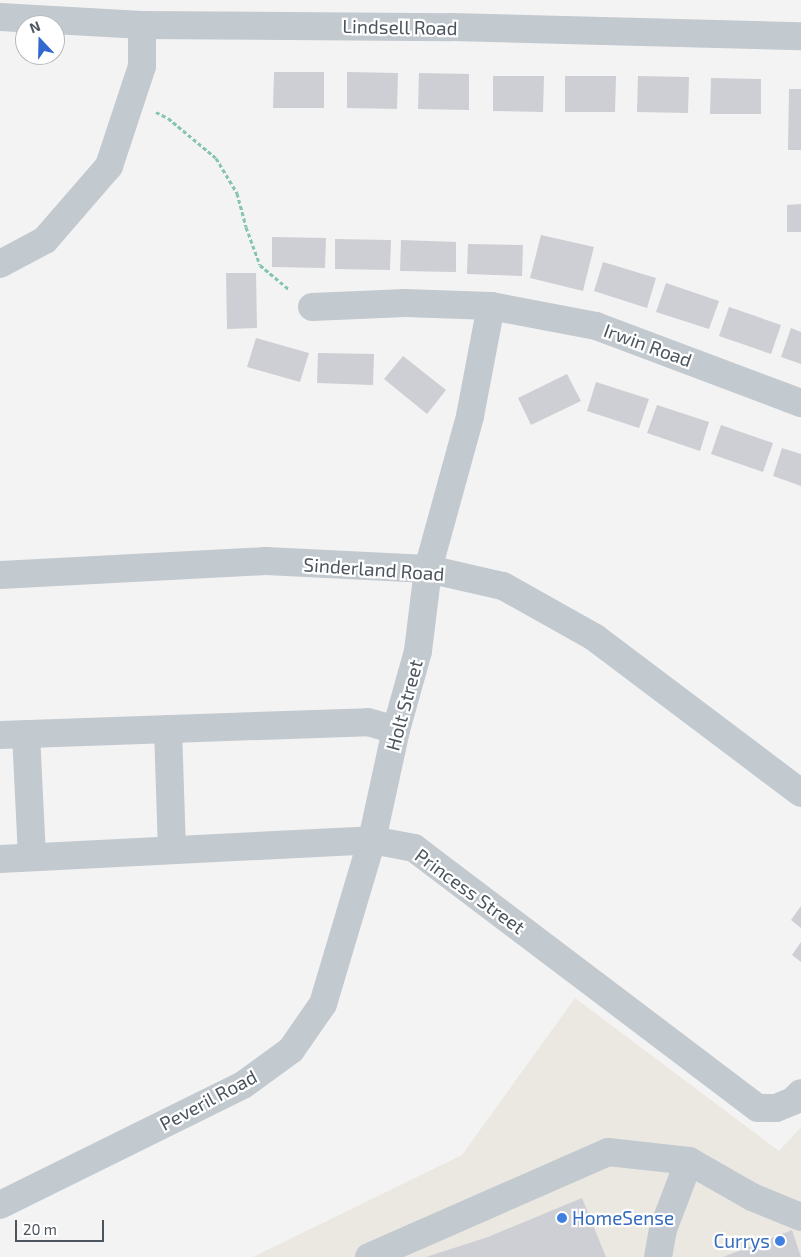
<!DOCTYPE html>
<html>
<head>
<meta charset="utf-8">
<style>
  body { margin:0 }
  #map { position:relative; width:801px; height:1257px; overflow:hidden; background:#f4f3f3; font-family:"Exo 2",sans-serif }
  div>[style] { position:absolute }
  .commercial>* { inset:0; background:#eae8e1 }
  .building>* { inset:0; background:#cdcfd4 }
  .path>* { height:3px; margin-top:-1.5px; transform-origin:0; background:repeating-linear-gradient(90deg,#84c6ab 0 4px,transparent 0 6.5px) }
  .minor>* { height:28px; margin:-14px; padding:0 14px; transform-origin:14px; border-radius:14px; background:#c2c9cf }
  .dots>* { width:14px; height:14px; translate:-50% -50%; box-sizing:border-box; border:2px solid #fff; border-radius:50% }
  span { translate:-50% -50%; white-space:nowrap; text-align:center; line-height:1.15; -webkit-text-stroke:4.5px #fff; paint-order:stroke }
  .street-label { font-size:19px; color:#4c545e }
  .shop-label { font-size:19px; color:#366cbe }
  .left { translate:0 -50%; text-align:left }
  .right { translate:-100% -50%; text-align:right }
  .north { position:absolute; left:15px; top:15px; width:50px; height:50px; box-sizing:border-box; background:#fff; border:1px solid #b7bbbf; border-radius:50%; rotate:339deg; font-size:14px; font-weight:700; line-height:20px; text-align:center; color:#4c545e }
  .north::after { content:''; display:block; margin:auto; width:18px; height:22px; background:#3269cf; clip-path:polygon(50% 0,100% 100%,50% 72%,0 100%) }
  .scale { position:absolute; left:15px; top:1220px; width:89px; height:22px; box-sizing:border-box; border:2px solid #4c545e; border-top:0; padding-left:6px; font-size:15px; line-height:18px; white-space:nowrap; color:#4c545e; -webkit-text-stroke:4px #fff; paint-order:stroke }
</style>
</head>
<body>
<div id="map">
  <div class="commercial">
    <i style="clip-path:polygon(575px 998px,779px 1151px,801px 1127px,801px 1257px,253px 1257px,462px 1155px)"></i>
  </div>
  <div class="building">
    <i style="clip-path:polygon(274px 72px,324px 72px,324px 108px,273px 108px)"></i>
    <i style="clip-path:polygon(347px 72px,398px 73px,397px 109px,347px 108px)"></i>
    <i style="clip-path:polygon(419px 73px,469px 74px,469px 110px,418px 109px)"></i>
    <i style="clip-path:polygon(493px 76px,544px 76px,543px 112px,493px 111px)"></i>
    <i style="clip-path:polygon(565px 76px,616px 76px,615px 112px,565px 112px)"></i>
    <i style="clip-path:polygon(638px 76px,689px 77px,688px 113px,637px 112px)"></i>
    <i style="clip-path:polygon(711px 78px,761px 79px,761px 114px,710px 114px)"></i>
    <i style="clip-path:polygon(789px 89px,801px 89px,801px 150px,788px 150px)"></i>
    <i style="clip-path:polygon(801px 204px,801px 232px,787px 232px,787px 205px)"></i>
    <i style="clip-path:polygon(541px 235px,594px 247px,583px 291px,530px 278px)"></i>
    <i style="clip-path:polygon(272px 237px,326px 238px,325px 268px,272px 267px)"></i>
    <i style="clip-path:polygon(335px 239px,391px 240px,390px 270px,335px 269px)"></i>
    <i style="clip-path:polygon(401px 240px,456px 242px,456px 272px,400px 271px)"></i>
    <i style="clip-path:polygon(468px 244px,523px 245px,522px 276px,467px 274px)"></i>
    <i style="clip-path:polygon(603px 262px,656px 278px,647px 308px,594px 291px)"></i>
    <i style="clip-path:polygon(226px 273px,256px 273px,257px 328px,227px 329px)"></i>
    <i style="clip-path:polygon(666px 283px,719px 301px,709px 329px,656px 312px)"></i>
    <i style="clip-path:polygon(729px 307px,781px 325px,771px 354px,719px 336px)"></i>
    <i style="clip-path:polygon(791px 328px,801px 332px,801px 364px,781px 357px)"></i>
    <i style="clip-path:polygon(256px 338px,309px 353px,300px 382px,247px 367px)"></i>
    <i style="clip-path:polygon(318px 353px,374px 354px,373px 385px,317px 383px)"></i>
    <i style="clip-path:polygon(403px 356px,446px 390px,427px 414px,384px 379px)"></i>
    <i style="clip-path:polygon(567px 374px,581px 401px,531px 425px,518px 398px)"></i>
    <i style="clip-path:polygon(596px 382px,649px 399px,639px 428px,587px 411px)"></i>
    <i style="clip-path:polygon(657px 405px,709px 422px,700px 451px,647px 433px)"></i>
    <i style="clip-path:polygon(721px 425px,773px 443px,763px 472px,711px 454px)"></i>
    <i style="clip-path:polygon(782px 448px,801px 454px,801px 486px,773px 476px)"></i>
    <i style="clip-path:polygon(801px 906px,801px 928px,791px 920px)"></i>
    <i style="clip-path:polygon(801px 942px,801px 962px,792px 955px)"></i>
    <i style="clip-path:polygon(582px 1198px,606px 1257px,426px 1257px,488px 1237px)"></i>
    <i style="clip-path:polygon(792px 1230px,801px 1257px,723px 1257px)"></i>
  </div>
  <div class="path">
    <i style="left:156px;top:112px;width:13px;rotate:27deg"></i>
    <i style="left:168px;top:118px;width:62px;rotate:39.8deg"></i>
    <i style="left:216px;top:158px;width:41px;rotate:59deg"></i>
    <i style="left:237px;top:193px;width:35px;rotate:75deg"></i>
    <i style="left:246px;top:227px;width:40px;rotate:69.8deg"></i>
    <i style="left:260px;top:265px;width:39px;rotate:40deg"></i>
  </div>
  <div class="minor">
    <i style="left:0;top:17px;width:142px;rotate:3.2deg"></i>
    <i style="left:142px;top:25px;width:309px;rotate:0.4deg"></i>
    <i style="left:451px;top:27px;width:350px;rotate:1.5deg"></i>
    <i style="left:0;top:264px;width:51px;rotate:-28.1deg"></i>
    <i style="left:45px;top:240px;width:98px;rotate:-49.1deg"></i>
    <i style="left:109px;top:166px;width:105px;rotate:-71.7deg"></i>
    <i style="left:142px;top:66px;width:41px;rotate:-90deg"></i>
    <i style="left:312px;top:307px;width:93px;rotate:-2.5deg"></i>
    <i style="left:405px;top:303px;width:86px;rotate:2deg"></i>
    <i style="left:491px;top:306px;width:107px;rotate:10.8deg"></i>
    <i style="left:596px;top:326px;width:219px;rotate:20.6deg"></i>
    <i style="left:0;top:575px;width:266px;rotate:-3deg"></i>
    <i style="left:266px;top:561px;width:162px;rotate:2.8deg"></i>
    <i style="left:428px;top:569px;width:77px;rotate:12.8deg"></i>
    <i style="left:503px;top:586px;width:104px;rotate:29.3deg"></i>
    <i style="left:594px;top:637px;width:259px;rotate:37deg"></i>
    <i style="left:168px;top:729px;width:120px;rotate:88.1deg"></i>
    <i style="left:26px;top:734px;width:123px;rotate:87.2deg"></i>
    <i style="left:0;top:735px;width:368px;rotate:-2deg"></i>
    <i style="left:368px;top:722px;width:29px;rotate:16deg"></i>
    <i style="left:0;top:859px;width:372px;rotate:-2.9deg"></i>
    <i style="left:372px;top:840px;width:43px;rotate:10.8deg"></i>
    <i style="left:414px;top:848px;width:431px;rotate:37.1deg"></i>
    <i style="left:758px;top:1108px;width:18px"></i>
    <i style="left:776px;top:1108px;width:18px;rotate:-22deg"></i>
    <i style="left:793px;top:1101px;width:11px;rotate:-45deg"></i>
    <i style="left:689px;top:1161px;width:73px;rotate:29.7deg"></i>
    <i style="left:752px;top:1197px;width:53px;rotate:22.2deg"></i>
    <i style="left:0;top:1205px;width:271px;rotate:-26.3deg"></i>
    <i style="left:243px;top:1085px;width:59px;rotate:-36.1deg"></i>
    <i style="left:291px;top:1050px;width:56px;rotate:-55.2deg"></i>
    <i style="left:323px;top:1004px;width:171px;rotate:-73.4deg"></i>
    <i style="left:372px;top:840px;width:113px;rotate:-77.7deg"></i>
    <i style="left:396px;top:730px;width:82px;rotate:-74.4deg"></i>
    <i style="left:418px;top:651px;width:83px;rotate:-83deg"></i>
    <i style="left:428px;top:569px;width:159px;rotate:-74.6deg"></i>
    <i style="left:470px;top:416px;width:112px;rotate:-79.2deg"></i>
    <i style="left:369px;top:1257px;width:261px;rotate:-23.7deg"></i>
    <i style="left:608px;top:1152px;width:81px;rotate:6.3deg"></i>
    <i style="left:689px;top:1161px;width:73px;rotate:110.9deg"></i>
    <i style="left:663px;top:1229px;width:28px;rotate:100deg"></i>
  </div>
  <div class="dots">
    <i style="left:562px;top:1218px;background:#3f7fe0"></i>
    <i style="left:780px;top:1241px;background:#3f7fe0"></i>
  </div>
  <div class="street-label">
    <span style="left:400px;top:27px;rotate:1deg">Lindsell Road</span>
    <span style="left:648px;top:345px;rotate:20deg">Irwin Road</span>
    <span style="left:374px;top:569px;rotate:4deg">Sinderland Road</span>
    <span style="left:404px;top:705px;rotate:-75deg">Holt Street</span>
    <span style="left:470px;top:891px;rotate:36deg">Princess Street</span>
    <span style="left:208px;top:1100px;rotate:-28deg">Peveril Road</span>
  </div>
  <div class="shop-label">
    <span class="left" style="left:572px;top:1218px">HomeSense</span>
    <span class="right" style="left:770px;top:1241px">Currys</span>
  </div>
  <div class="north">N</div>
  <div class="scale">20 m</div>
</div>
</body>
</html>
